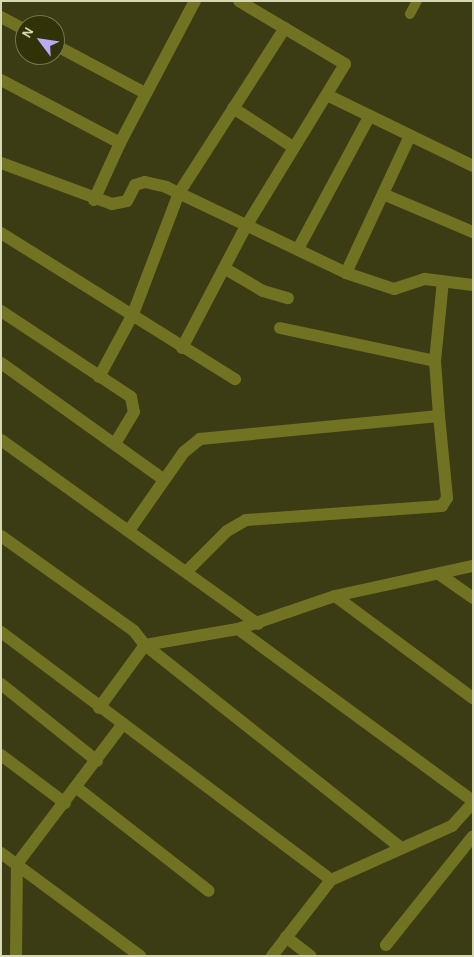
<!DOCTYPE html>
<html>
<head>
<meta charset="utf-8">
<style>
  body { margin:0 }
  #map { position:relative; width:474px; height:957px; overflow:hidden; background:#3b3c13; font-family:"Alegreya Sans",sans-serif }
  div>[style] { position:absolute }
  .lane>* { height:10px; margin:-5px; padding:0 5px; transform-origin:5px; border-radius:5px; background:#717323 }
  .street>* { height:12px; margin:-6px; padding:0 6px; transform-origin:6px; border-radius:6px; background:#717323 }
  span { translate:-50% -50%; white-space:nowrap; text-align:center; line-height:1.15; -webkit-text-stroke:4.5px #313207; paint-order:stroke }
  .frame { position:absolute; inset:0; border:2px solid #d5d8b2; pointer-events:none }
  .north { position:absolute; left:15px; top:15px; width:50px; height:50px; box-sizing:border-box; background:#313207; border:1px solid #73744b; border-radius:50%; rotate:301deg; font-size:14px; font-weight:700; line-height:20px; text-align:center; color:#d5d8b2 }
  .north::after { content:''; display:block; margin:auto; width:18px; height:22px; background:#b7abf8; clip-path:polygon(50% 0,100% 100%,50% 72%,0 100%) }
</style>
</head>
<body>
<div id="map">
  <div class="lane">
    <i style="left:410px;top:14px;width:15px;rotate:-62deg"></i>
  </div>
  <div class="street">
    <i style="left:1px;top:17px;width:27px;rotate:28deg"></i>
    <i style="left:55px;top:45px;width:102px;rotate:28.1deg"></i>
    <i style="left:1px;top:80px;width:135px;rotate:27.9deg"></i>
    <i style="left:120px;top:143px;width:161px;rotate:-62.2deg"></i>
    <i style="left:327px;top:95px;width:162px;rotate:25.9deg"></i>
    <i style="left:233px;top:108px;width:72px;rotate:33deg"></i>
    <i style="left:1px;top:163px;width:118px;rotate:20.3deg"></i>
    <i style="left:112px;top:204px;width:15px;rotate:-11deg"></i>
    <i style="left:127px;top:201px;width:18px;rotate:-63deg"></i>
    <i style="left:135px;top:185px;width:10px;rotate:-17deg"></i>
    <i style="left:145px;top:182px;width:22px;rotate:13deg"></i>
    <i style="left:166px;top:187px;width:199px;rotate:25.5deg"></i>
    <i style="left:346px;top:273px;width:149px;rotate:-65deg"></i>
    <i style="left:383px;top:194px;width:98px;rotate:22.9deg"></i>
    <i style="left:94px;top:200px;width:63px;rotate:-65.5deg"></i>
    <i style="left:1px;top:233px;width:276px;rotate:32deg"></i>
    <i style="left:298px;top:249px;width:150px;rotate:-61.7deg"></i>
    <i style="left:224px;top:268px;width:45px;rotate:30.5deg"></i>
    <i style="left:263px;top:291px;width:26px;rotate:16deg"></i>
    <i style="left:346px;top:273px;width:51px;rotate:18.4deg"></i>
    <i style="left:394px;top:289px;width:33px;rotate:-18deg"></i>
    <i style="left:425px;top:279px;width:48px;rotate:7.1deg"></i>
    <i style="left:1px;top:311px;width:156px;rotate:33.5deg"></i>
    <i style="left:131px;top:397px;width:15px;rotate:79deg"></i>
    <i style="left:134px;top:412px;width:37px;rotate:121deg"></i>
    <i style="left:280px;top:328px;width:158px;rotate:12deg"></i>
    <i style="left:435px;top:361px;width:55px;rotate:85.8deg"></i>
    <i style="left:182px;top:348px;width:136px;rotate:-62.3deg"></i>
    <i style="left:245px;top:228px;width:192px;rotate:-58.6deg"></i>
    <i style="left:345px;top:64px;width:123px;rotate:-149.3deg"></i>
    <i style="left:435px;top:361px;width:80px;rotate:-84.3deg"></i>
    <i style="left:1px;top:363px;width:199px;rotate:35.6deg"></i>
    <i style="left:99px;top:377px;width:72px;rotate:-61.6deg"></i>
    <i style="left:133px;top:314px;width:129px;rotate:-69.2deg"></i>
    <i style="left:179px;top:193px;width:196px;rotate:-57.3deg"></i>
    <i style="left:1px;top:440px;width:316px;rotate:35.6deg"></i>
    <i style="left:130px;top:529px;width:94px;rotate:-55deg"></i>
    <i style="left:184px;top:452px;width:21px;rotate:-39deg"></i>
    <i style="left:200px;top:439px;width:240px;rotate:-5.5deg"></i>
    <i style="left:439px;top:416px;width:82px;rotate:84.4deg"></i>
    <i style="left:447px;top:498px;width:9px;rotate:122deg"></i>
    <i style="left:442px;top:506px;width:196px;rotate:175.9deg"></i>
    <i style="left:246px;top:520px;width:22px;rotate:150deg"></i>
    <i style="left:227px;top:531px;width:58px;rotate:135deg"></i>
    <i style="left:1px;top:536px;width:163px;rotate:35.5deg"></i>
    <i style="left:134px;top:631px;width:18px;rotate:52deg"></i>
    <i style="left:145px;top:645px;width:324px;rotate:38.4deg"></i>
    <i style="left:439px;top:574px;width:42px;rotate:35.2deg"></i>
    <i style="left:335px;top:596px;width:172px;rotate:36.5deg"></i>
    <i style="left:238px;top:629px;width:291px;rotate:36.2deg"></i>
    <i style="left:1px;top:632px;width:413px;rotate:36.9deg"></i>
    <i style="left:1px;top:684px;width:123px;rotate:38.7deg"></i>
    <i style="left:99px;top:708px;width:78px;rotate:-53.9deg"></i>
    <i style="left:145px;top:645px;width:94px;rotate:-9.8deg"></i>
    <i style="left:238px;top:629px;width:102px;rotate:-18.8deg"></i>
    <i style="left:335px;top:596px;width:141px;rotate:-12.3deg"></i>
    <i style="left:1px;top:755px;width:80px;rotate:36.9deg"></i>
    <i style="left:77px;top:788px;width:167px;rotate:38deg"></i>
    <i style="left:1px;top:853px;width:173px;rotate:36.5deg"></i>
    <i style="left:286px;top:937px;width:31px;rotate:38deg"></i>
    <i style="left:386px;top:945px;width:139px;rotate:-51.4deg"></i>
    <i style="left:16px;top:956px;width:92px;rotate:-89.4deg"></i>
    <i style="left:17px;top:864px;width:174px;rotate:-52.9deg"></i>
    <i style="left:272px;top:956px;width:96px;rotate:-52.2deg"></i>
    <i style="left:331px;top:880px;width:133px;rotate:-24.1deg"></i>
    <i style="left:452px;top:826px;width:31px;rotate:-48deg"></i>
  </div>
  <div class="frame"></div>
  <div class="north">N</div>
</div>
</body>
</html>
